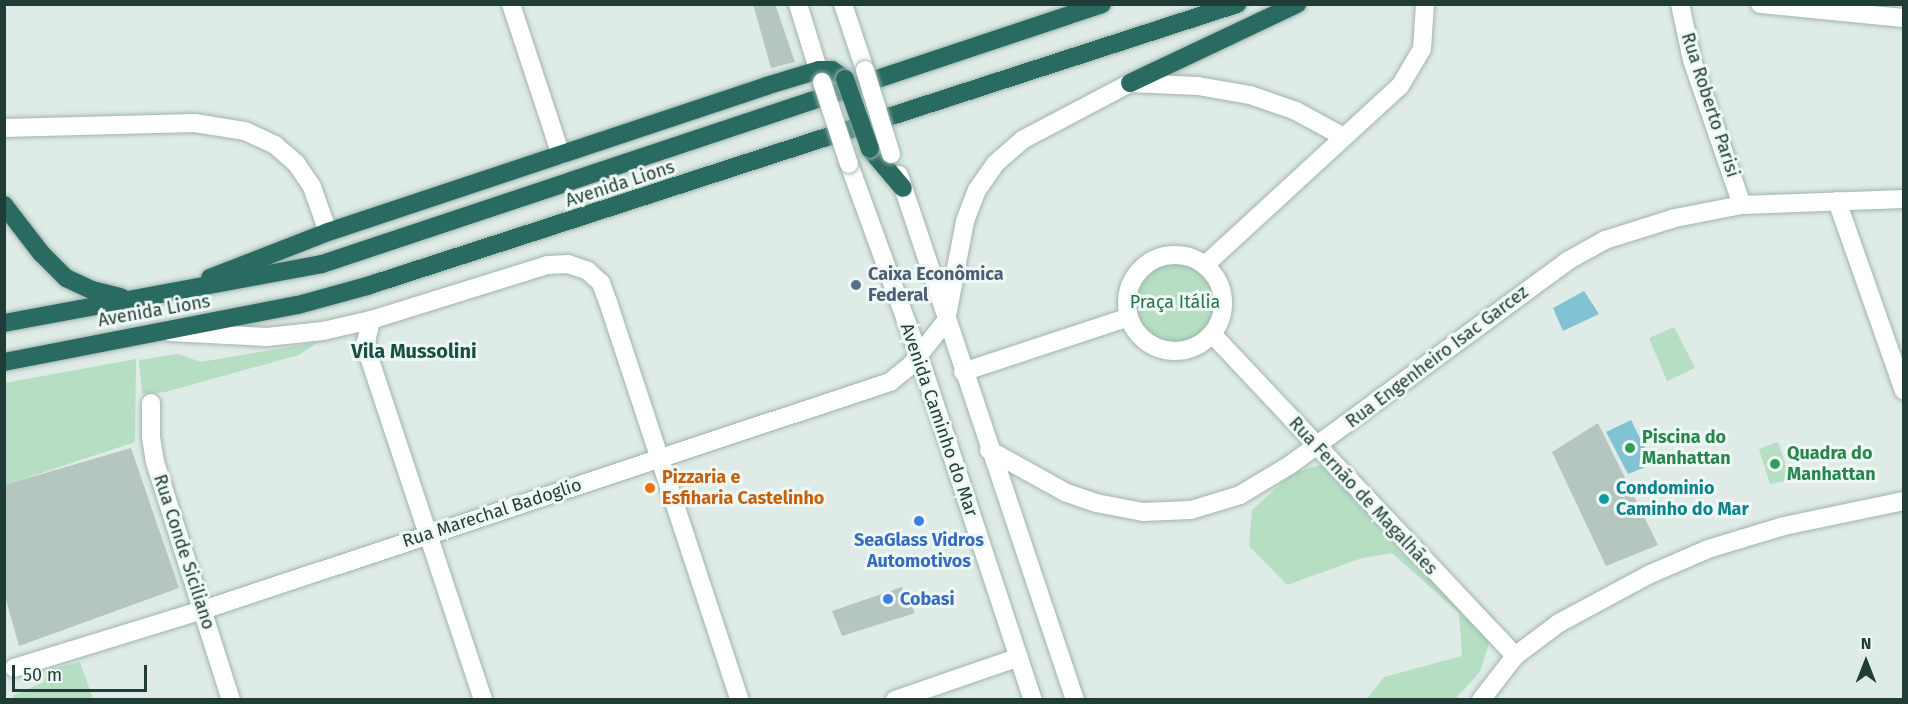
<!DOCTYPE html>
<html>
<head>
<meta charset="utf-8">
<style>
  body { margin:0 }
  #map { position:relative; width:1908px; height:704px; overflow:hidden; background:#deebe6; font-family:"Fira Sans",sans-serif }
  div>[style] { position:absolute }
  .green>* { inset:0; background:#b5dec3 }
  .round { border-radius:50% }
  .water>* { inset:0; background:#82c2d5 }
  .building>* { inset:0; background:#b4c6bf }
  .roads { filter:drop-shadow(0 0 2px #a1b3ae) drop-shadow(0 0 2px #a1b3ae) }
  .street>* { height:18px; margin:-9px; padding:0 9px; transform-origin:9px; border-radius:9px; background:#fff }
  .street>.ring { margin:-9px; padding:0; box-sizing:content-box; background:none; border:18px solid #fff; border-radius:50% }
  .secondary>* { height:18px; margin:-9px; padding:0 9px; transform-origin:9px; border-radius:9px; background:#fff }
  .highway>* { height:18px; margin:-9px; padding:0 9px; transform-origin:9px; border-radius:9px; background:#296a61 }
  .bridges { filter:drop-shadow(0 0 2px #9db7b0) drop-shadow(0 0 2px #9db7b0) }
  .secondary-bridge>* { height:18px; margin:-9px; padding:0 9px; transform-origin:9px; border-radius:9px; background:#fff }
  .highway-bridge>* { height:18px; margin:-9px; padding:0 9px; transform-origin:9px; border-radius:9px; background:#296a61 }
  .dots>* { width:16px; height:16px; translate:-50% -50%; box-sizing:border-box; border:3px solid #eff8f4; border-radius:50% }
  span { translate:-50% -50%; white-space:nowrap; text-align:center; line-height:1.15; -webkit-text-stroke:6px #eff8f4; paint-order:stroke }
  .street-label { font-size:18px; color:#1f3c36 }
  .service-label { font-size:18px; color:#4e5e75; font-weight:700 }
  .left { translate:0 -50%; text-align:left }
  .park-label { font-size:18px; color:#26754a }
  .leisure-label { font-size:18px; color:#27864d; font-weight:700 }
  .food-label { font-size:18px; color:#c56008; font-weight:700 }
  .culture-label { font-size:18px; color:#0d838f; font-weight:700 }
  .shop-label { font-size:18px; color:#366cbe; font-weight:700 }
  .neighbourhood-label { font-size:20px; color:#194f46; font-weight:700 }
  .frame { position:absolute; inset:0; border:6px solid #1f3c36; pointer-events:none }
  .north { position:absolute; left:1836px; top:632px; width:60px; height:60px; -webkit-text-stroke:4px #eff8f4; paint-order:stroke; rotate:0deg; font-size:16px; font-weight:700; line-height:24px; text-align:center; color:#1f3c36 }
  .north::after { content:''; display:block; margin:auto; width:21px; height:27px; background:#1f3c36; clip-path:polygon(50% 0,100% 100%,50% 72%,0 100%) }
  .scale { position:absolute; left:12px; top:665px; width:135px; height:27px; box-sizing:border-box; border:3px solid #1f3c36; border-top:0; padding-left:8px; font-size:18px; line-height:21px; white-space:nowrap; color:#1f3c36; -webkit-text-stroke:4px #eff8f4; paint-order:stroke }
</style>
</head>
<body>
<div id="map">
  <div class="green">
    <i class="round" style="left:1135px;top:262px;width:80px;height:80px"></i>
    <i style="clip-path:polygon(1674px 327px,1695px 368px,1667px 381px,1649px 338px)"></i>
    <i style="clip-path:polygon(318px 342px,299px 355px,165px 392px,142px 394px,139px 360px,178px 354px,201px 362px)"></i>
    <i style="clip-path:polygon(136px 359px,135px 442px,5px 485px,5px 383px)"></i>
    <i style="clip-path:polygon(1778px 442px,1791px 480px,1770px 484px,1759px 449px)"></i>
    <i style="clip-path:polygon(1339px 460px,1496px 621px,1480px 672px,1455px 699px,1367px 699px,1384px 677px,1462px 656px,1459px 613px,1392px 553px,1362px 558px,1287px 585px,1249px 546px,1252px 510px,1294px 472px)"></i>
    <i style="clip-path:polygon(80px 662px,93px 699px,17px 700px,12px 696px,44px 682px,47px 670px)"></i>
  </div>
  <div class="water">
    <i style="clip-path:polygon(1584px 291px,1599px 314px,1563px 331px,1553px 308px)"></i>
    <i style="clip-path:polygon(1631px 420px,1653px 464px,1628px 474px,1606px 432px)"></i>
  </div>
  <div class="building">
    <i style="clip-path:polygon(753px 4px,775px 4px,795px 62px,771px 68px)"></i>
    <i style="clip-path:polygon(1598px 423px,1658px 545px,1606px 566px,1552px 452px)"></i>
    <i style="clip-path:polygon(131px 448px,179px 588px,19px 646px,4px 593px,4px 485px)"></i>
    <i style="clip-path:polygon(902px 587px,915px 613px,842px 636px,832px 611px)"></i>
  </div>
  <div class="roads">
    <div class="street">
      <i style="left:511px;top:4px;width:159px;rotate:71.7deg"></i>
      <i style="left:1680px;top:4px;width:57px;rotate:77.9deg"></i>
      <i style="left:1692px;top:60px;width:153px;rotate:71deg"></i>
      <i style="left:1760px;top:4px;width:145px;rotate:5.6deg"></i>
      <i style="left:4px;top:128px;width:191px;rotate:-1.5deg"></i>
      <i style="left:195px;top:123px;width:51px;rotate:9.1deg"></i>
      <i style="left:245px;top:131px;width:33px;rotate:25deg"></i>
      <i style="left:275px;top:145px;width:28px;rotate:41deg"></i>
      <i style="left:296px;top:163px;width:29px;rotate:56deg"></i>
      <i style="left:312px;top:187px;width:48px;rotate:70.4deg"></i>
      <i style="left:1837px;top:201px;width:201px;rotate:70.6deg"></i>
      <i class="ring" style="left:1127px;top:255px;width:78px;height:78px"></i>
      <i style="left:1205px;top:265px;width:265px;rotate:-42.6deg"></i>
      <i style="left:1400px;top:86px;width:43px;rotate:-59.3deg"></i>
      <i style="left:1422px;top:49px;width:45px;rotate:-86.2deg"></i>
      <i style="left:371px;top:320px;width:22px;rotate:103deg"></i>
      <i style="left:366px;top:341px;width:19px;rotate:78deg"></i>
      <i style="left:370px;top:360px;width:358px;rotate:71.6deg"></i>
      <i style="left:170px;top:332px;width:97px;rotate:3deg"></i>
      <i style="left:267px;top:337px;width:56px;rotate:-6.1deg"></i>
      <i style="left:323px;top:331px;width:49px;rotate:-12.9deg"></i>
      <i style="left:371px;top:320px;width:185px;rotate:-17.3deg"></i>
      <i style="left:548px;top:265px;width:20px;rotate:-3deg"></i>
      <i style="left:568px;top:264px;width:21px;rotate:19deg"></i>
      <i style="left:588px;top:271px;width:18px;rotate:43deg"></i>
      <i style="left:601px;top:283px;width:20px;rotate:70deg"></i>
      <i style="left:608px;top:302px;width:419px;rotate:71.7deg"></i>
      <i style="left:1212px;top:334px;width:442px;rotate:46.7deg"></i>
      <i style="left:963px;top:372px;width:175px;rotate:-18.3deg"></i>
      <i style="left:151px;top:403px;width:34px;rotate:90deg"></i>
      <i style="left:151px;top:437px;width:25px;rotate:81deg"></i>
      <i style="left:155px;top:462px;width:250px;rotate:72.3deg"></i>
      <i style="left:989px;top:450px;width:89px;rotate:28.9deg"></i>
      <i style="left:1067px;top:493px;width:31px;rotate:19deg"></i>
      <i style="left:1096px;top:503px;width:48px;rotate:10.8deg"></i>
      <i style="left:1143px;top:512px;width:48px;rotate:-2.4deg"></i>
      <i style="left:1191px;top:510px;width:51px;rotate:-17deg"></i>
      <i style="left:1240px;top:495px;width:58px;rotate:-31deg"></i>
      <i style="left:1290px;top:465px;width:346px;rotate:-36.3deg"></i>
      <i style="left:1569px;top:260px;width:41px;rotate:-29.1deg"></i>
      <i style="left:1605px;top:240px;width:73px;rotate:-17.4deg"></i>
      <i style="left:1675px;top:218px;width:68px;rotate:-11deg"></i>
      <i style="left:1742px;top:205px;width:162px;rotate:-2.1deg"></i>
      <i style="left:14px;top:668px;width:198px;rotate:-17.1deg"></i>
      <i style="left:203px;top:610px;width:724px;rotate:-18.36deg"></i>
      <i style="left:890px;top:382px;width:27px;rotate:-39deg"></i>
      <i style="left:911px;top:365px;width:56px;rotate:-51.5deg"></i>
      <i style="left:946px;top:321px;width:102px;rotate:-79.2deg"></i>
      <i style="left:965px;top:221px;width:33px;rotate:-69deg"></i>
      <i style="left:977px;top:190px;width:33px;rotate:-55deg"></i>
      <i style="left:996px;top:163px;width:35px;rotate:-41deg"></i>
      <i style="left:1022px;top:140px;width:122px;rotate:-27.8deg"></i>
      <i style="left:1130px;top:83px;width:68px;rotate:2.5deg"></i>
      <i style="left:1198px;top:86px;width:53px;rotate:9.8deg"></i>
      <i style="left:1250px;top:95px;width:49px;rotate:19.2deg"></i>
      <i style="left:1296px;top:111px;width:52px;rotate:28.5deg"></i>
      <i style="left:895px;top:700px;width:131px;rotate:-19.1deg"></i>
      <i style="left:1481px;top:700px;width:56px;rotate:-52.3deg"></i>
      <i style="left:1515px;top:656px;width:55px;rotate:-36.9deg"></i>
      <i style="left:1559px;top:623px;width:101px;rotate:-28.3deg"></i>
      <i style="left:1648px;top:575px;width:65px;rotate:-23.4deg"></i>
      <i style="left:1708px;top:549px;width:79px;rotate:-16.8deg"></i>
      <i style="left:1784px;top:526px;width:123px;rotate:-11.8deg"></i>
    </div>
    <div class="secondary">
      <i style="left:798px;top:4px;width:82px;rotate:72.9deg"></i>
      <i style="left:843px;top:4px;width:70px;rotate:71.6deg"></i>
      <i style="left:849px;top:164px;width:204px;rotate:70deg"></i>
      <i style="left:919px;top:356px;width:362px;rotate:71.7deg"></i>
      <i style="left:899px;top:175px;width:554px;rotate:71.47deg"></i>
    </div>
    <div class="highway">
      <i style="left:1130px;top:83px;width:185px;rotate:-25.3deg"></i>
      <i style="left:870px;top:149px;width:51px;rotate:49.8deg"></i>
      <i style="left:4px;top:205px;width:61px;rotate:52.4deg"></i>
      <i style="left:41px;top:253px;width:35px;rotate:45deg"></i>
      <i style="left:66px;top:278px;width:29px;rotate:25deg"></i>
      <i style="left:92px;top:290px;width:30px;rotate:14deg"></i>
      <i style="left:210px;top:278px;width:127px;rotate:-21.3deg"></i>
      <i style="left:328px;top:232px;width:462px;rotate:-18.4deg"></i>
      <i style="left:766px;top:86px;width:55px;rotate:-16.8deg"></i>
      <i style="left:819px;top:70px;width:13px"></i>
      <i style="left:832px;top:70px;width:16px;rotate:35deg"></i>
      <i style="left:4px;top:323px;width:323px;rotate:-10.5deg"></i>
      <i style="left:322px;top:264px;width:822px;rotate:-18.43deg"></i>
      <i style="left:4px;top:362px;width:299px;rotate:-11deg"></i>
      <i style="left:298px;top:305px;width:72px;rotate:-15.4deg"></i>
      <i style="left:367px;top:286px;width:915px;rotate:-17.96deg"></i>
    </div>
  </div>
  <div class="bridges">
    <div class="secondary-bridge">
      <i style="left:865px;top:70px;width:88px;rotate:72.8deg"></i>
      <i style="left:822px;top:82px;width:86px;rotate:71.8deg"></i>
    </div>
    <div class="highway-bridge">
      <i style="left:845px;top:79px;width:74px;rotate:70.3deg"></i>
    </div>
  </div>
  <div class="dots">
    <i style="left:856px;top:285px;background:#5c6f8a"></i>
    <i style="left:1630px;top:448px;background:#2e9e5b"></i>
    <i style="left:1775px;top:464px;background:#2e9e5b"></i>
    <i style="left:650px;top:488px;background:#e8710a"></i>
    <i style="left:1604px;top:499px;background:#0f9aa8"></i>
    <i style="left:919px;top:521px;background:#3f7fe0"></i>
    <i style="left:888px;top:599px;background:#3f7fe0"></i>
  </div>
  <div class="street-label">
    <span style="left:1710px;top:105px;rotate:72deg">Rua Roberto Parisi</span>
    <span style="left:620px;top:184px;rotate:-18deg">Avenida Lions</span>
    <span style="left:154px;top:311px;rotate:-10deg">Avenida Lions</span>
    <span style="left:1437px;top:357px;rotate:-37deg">Rua Engenheiro Isac Garcez</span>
    <span style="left:939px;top:420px;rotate:71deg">Avenida Caminho do Mar</span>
    <span style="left:1363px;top:496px;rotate:47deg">Rua Fernão de Magalhães</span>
    <span style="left:492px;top:513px;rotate:-18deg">Rua Marechal Badoglio</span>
    <span style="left:184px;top:552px;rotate:72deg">Rua Conde Siciliano</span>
  </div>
  <div class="service-label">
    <span class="left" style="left:868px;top:285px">Caixa Econômica<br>Federal</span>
  </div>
  <div class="park-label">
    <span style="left:1175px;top:302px">Praça Itália</span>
  </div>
  <div class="leisure-label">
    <span class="left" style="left:1642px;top:448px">Piscina do<br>Manhattan</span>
    <span class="left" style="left:1787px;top:464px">Quadra do<br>Manhattan</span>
  </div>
  <div class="food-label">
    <span class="left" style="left:662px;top:488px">Pizzaria e<br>Esfiharia Castelinho</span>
  </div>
  <div class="culture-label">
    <span class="left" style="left:1616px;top:499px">Condominio<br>Caminho do Mar</span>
  </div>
  <div class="shop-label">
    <span style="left:919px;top:551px">SeaGlass Vidros<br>Automotivos</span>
    <span class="left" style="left:900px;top:599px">Cobasi</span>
  </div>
  <div class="neighbourhood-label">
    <span style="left:414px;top:351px">Vila Mussolini</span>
  </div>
  <div class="frame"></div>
  <div class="north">N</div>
  <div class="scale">50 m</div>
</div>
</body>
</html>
